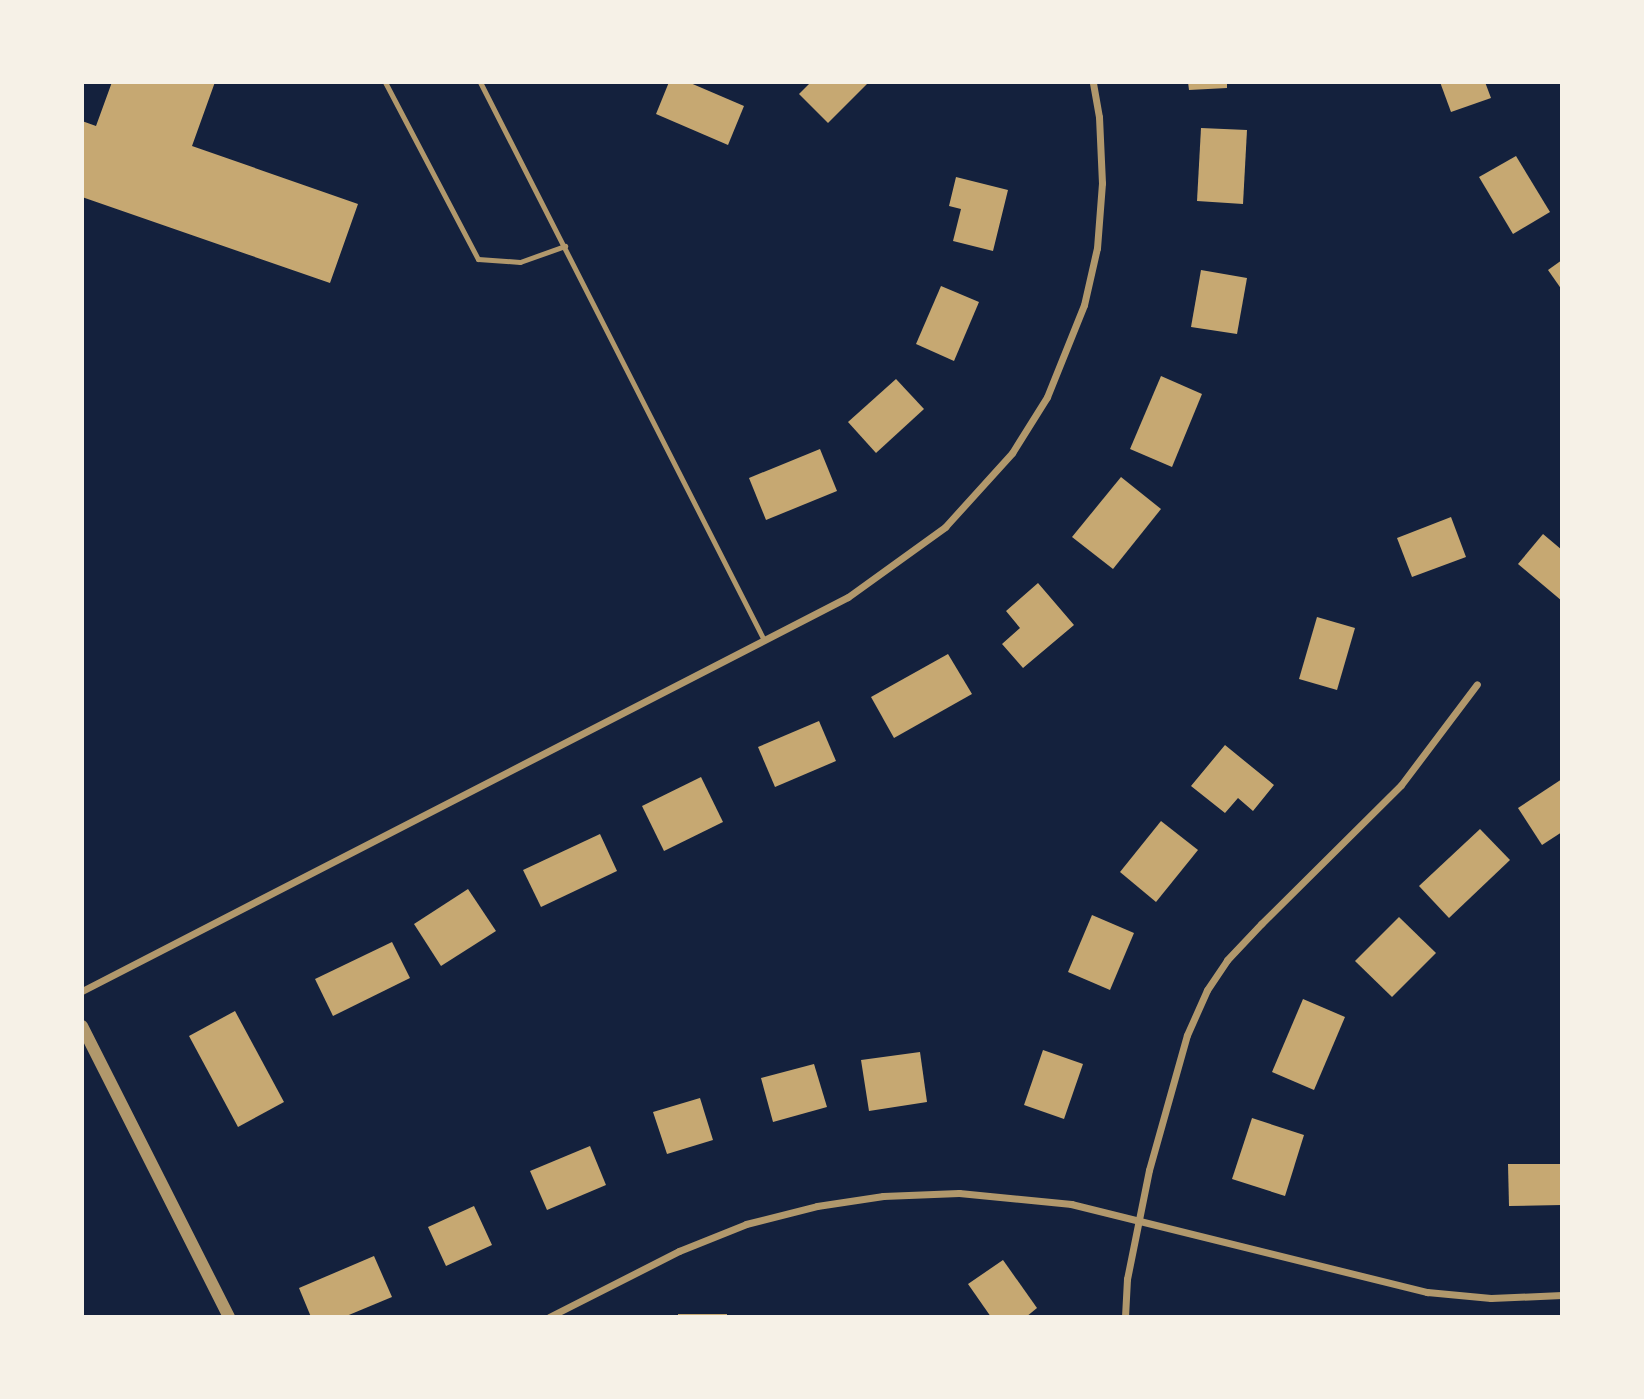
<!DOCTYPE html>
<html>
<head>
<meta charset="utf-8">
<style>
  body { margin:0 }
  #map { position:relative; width:1644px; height:1399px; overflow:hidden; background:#14213d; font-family:Karla,sans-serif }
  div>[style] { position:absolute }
  .building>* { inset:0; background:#c6a872 }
  .service>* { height:5px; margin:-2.5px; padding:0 2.5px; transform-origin:2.5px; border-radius:2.5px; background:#b1986c }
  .minor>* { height:7px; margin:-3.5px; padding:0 3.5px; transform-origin:3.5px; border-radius:3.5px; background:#b1986c }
  .tertiary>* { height:12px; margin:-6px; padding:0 6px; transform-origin:6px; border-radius:6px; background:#b1986c }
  span { translate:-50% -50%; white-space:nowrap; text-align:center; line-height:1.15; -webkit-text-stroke:5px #f6f1e7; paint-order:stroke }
  .frame { position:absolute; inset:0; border:84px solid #f6f1e7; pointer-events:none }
</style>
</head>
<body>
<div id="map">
  <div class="building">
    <i style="clip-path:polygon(112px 82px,215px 82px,192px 146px,358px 204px,330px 283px,82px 197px,82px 121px,96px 126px)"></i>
    <i style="clip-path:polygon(669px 82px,688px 82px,744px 106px,728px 145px,656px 114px)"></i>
    <i style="clip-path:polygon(811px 82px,869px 82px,828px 123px,799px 94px)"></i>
    <i style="clip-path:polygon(1188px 82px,1227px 82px,1227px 88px,1189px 90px)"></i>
    <i style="clip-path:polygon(1440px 82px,1485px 82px,1491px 98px,1451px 112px)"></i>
    <i style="clip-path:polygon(1201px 128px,1247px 130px,1243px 204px,1197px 201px)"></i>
    <i style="clip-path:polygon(1516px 156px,1550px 212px,1513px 234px,1479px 177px)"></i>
    <i style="clip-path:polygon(956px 177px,1008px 190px,993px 251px,953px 241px,961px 209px,949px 206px)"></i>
    <i style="clip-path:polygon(1562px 260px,1562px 290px,1548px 270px)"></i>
    <i style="clip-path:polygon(1201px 270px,1247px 278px,1237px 334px,1191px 327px)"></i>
    <i style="clip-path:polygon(941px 286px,979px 302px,954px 361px,916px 344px)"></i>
    <i style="clip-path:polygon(1161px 376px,1202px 394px,1172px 467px,1130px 449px)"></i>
    <i style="clip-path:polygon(896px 379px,924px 409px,876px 453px,848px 422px)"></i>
    <i style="clip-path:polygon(820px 449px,837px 491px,766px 520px,749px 478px)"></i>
    <i style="clip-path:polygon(1121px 477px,1161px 509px,1113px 569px,1072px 537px)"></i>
    <i style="clip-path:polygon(1451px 517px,1466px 557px,1412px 577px,1397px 538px)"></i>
    <i style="clip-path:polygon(1543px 534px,1562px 550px,1562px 601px,1518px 564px)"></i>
    <i style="clip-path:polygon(1038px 583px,1074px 625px,1023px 668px,1002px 644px,1020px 628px,1006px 611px)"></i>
    <i style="clip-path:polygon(1317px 617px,1355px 628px,1337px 690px,1299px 679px)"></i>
    <i style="clip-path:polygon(948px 654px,972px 694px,894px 738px,871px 697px)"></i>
    <i style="clip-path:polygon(819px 721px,836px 761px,775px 787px,758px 747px)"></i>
    <i style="clip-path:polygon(1225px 745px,1274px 785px,1253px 811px,1238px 798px,1225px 813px,1191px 786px)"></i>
    <i style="clip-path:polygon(701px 777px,723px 822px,664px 851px,642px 806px)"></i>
    <i style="clip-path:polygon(1562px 779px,1562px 832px,1542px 845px,1518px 808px)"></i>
    <i style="clip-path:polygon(1161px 821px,1198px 850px,1156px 902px,1120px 872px)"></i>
    <i style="clip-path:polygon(1480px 829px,1510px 860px,1449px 918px,1419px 886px)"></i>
    <i style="clip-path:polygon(600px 834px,617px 871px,541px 907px,523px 870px)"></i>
    <i style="clip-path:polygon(468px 889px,496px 931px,441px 966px,414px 924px)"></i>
    <i style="clip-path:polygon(1092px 915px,1134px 933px,1110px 990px,1068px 972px)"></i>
    <i style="clip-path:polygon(1399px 917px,1436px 953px,1392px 997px,1355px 961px)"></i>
    <i style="clip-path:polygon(392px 942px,410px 978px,333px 1016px,315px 979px)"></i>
    <i style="clip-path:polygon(1303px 999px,1345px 1017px,1314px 1090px,1272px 1072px)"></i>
    <i style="clip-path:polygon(235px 1011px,284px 1102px,238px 1127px,189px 1036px)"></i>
    <i style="clip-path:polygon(1043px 1050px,1083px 1064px,1064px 1119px,1024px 1105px)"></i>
    <i style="clip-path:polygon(920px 1052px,927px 1102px,869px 1111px,861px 1060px)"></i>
    <i style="clip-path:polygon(814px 1064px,827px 1107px,773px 1122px,761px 1078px)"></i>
    <i style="clip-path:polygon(700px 1098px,713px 1140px,667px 1154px,653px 1112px)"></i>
    <i style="clip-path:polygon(1252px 1118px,1304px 1135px,1285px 1196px,1232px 1179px)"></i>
    <i style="clip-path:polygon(590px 1146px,606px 1185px,547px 1210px,530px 1171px)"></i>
    <i style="clip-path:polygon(1508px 1164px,1562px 1164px,1562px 1205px,1509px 1206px)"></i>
    <i style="clip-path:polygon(474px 1206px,492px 1245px,446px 1266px,428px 1227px)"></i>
    <i style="clip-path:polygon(374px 1256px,392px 1297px,344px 1317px,311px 1317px,299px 1288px)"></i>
    <i style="clip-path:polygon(1003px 1260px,1037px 1308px,1026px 1317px,991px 1317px,968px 1284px)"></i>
    <i style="clip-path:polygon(678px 1314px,727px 1314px,727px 1317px,678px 1317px)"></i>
  </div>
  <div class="service">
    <i style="left:385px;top:82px;width:200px;rotate:62.3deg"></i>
    <i style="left:478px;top:259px;width:42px;rotate:4.1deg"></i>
    <i style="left:520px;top:262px;width:48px;rotate:-19.6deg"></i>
    <i style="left:480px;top:82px;width:626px;rotate:63.03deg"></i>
  </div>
  <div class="minor">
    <i style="left:82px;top:991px;width:861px;rotate:-27.22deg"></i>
    <i style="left:848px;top:597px;width:120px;rotate:-35.8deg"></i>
    <i style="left:945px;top:527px;width:100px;rotate:-47.8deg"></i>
    <i style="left:1012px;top:453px;width:66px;rotate:-58deg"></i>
    <i style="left:1047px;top:397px;width:99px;rotate:-68.1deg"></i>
    <i style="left:1084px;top:305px;width:58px;rotate:-77.2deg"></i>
    <i style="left:1097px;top:248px;width:65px;rotate:-85.6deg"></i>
    <i style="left:1102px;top:183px;width:66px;rotate:-92.6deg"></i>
    <i style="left:1099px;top:117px;width:36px;rotate:-100deg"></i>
    <i style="left:549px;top:1317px;width:146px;rotate:-26.9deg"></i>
    <i style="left:679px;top:1251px;width:72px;rotate:-21.9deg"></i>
    <i style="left:746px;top:1224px;width:73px;rotate:-14.2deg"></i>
    <i style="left:817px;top:1206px;width:67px;rotate:-8.6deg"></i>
    <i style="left:883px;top:1196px;width:76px;rotate:-2.3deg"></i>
    <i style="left:959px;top:1193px;width:113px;rotate:5.6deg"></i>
    <i style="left:1071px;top:1204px;width:367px;rotate:13.9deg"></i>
    <i style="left:1427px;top:1292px;width:64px;rotate:5.4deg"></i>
    <i style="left:1491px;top:1298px;width:71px;rotate:-2.4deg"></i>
    <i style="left:1125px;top:1317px;width:38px;rotate:-87deg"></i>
    <i style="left:1127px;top:1279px;width:111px;rotate:-78.6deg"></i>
    <i style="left:1149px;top:1170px;width:140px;rotate:-74.3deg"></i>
    <i style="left:1187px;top:1035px;width:49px;rotate:-66deg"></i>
    <i style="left:1207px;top:990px;width:36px;rotate:-56deg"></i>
    <i style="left:1227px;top:960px;width:50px;rotate:-46.6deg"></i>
    <i style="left:1261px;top:924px;width:197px;rotate:-44.8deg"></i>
    <i style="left:1401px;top:785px;width:126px;rotate:-53deg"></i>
  </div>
  <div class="tertiary">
    <i style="left:82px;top:1026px;width:326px;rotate:63.2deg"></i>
  </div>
  <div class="frame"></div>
</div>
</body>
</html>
